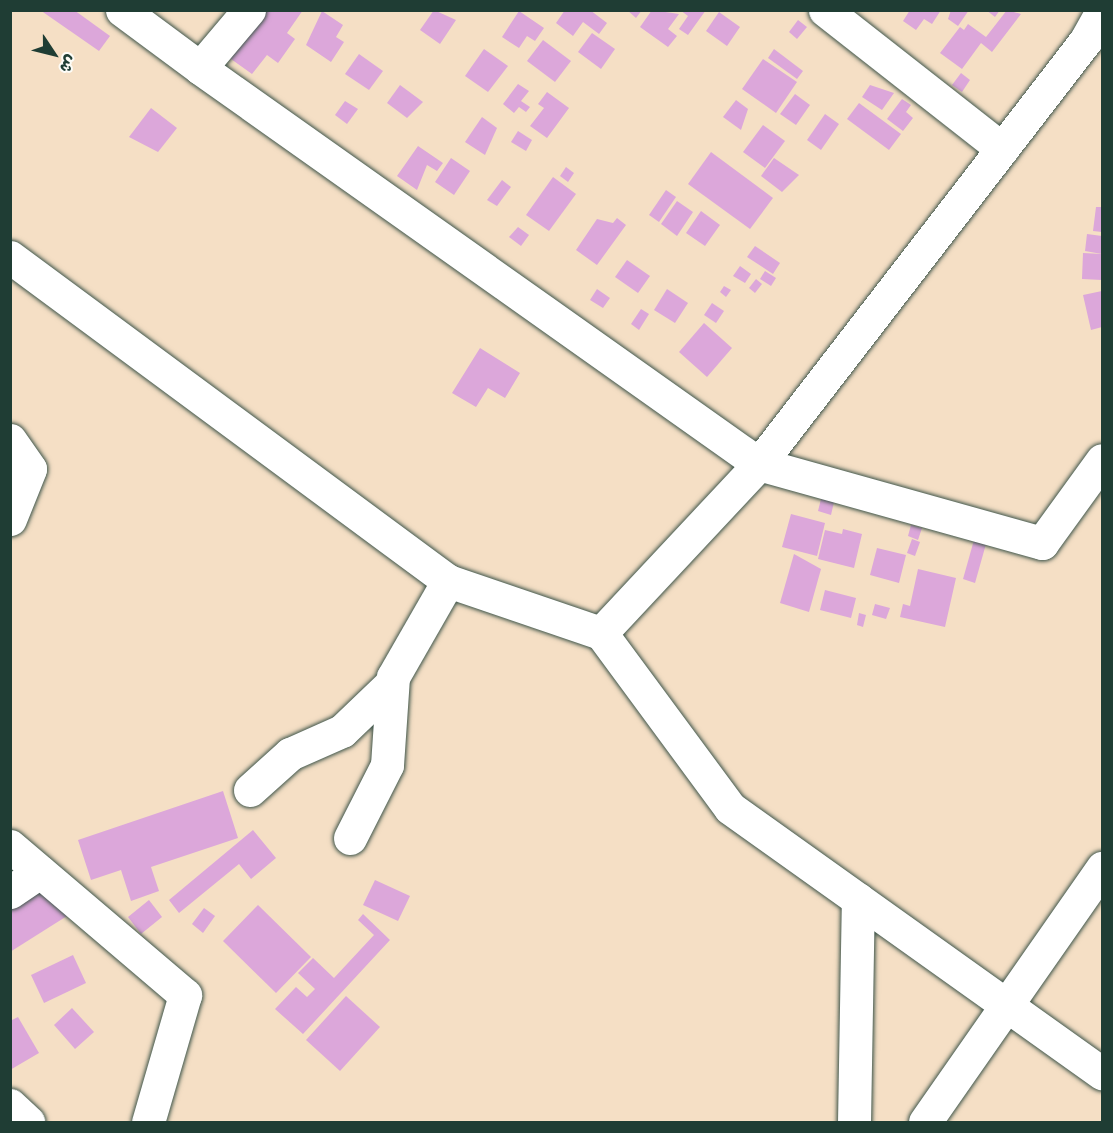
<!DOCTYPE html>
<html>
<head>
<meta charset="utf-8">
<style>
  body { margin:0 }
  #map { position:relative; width:1113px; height:1133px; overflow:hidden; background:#f5dfc5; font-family:Delius,"Playpen Sans Arabic",sans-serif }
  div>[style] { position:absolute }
  .building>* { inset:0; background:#dca7da }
  .roads { filter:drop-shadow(0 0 2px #3f554a) drop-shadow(0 0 2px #3f554a) }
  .minor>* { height:33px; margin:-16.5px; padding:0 16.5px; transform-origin:16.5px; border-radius:16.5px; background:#fff }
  span { translate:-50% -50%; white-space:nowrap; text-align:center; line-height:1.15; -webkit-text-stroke:4.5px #fdfcf7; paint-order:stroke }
  .frame { position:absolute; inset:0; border:12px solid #1f3d34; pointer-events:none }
  .north { position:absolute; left:24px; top:24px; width:60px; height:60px; -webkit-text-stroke:4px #fdfcf7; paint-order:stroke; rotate:125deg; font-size:16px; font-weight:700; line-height:24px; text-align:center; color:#1f3d34 }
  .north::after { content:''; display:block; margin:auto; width:21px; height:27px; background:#1f3d34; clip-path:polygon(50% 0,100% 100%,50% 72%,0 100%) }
</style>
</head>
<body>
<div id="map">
  <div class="building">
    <i style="clip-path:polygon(40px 10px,74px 10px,110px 36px,99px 51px)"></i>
    <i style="clip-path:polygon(256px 10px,303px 10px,287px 33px,295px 39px,278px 63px,267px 55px,252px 74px,224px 54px)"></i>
    <i style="clip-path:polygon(434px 10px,456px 20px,440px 44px,420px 30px)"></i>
    <i style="clip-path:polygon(565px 10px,590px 10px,607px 23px,599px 34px,583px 22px,573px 36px,556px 23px)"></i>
    <i style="clip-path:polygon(627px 10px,642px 10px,636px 18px)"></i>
    <i style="clip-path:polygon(652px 10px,679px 14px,668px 29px,677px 36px,668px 47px,640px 27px)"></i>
    <i style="clip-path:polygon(680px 10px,706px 10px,688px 35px,679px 29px,688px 16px)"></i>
    <i style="clip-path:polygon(910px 10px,941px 10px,932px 24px,924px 19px,916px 30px,903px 21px)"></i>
    <i style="clip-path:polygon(951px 10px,969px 10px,958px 26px,948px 19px)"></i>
    <i style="clip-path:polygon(986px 10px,1000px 10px,995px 17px)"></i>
    <i style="clip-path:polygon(1007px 10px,1021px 14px,992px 52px,981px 43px,962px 69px,940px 53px,960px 27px,964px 30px,968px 24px,986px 37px)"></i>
    <i style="clip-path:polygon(322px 11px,343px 25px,336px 37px,344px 42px,331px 62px,306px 45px)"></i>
    <i style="clip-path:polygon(519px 11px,544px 28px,535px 41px,527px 36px,519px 48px,502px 37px)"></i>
    <i style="clip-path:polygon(719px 12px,740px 27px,727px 46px,706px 31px)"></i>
    <i style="clip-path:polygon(798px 20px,807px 27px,797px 39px,789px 32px)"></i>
    <i style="clip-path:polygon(592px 33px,615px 49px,601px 69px,578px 52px)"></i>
    <i style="clip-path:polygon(543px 40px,571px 61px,555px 82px,527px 61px)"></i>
    <i style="clip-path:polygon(484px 49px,508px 66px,488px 92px,465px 76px)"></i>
    <i style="clip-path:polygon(774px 49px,803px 71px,797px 79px,768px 58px)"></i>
    <i style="clip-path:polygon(359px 54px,383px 71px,369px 90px,345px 74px)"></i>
    <i style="clip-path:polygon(763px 59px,797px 82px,776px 113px,742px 89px)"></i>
    <i style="clip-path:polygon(961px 73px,970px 80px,962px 92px,952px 85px)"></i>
    <i style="clip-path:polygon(518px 84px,529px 91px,521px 101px,530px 107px,526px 112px,519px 107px,514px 113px,503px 104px)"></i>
    <i style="clip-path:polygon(400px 85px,423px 102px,407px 118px,387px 103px)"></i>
    <i style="clip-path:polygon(870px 85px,894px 93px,882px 110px,862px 97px)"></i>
    <i style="clip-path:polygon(547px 92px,569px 108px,547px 138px,530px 126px,544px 108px,538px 104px)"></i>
    <i style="clip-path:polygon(795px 94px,810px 105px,796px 125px,780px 114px)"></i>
    <i style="clip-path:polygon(902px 99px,911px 105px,906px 112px,913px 118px,903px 131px,887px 119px)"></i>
    <i style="clip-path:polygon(736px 100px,748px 109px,741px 130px,723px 117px)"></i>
    <i style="clip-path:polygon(345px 101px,358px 109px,347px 124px,335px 115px)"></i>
    <i style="clip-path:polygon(859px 103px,901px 134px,889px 150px,847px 119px)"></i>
    <i style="clip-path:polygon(151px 108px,177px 128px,158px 152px,129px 137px)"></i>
    <i style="clip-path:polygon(825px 114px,839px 124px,821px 150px,807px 140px)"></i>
    <i style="clip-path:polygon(482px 117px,497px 128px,485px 155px,465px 142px)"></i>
    <i style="clip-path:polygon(763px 125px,785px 141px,765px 168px,743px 152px)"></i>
    <i style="clip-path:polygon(518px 131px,532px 140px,526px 151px,511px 142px)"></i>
    <i style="clip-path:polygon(418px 146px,443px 163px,437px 171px,427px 165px,417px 190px,397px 176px)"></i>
    <i style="clip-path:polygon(711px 152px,773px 198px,750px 229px,688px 184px)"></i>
    <i style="clip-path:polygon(451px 158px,470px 171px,454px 195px,435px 182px)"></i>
    <i style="clip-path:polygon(774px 158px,799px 175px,782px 192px,761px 176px)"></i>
    <i style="clip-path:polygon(566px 167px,574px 173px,568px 182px,560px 176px)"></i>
    <i style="clip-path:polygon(553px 177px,576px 194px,549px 231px,526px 215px)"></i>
    <i style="clip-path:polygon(502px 180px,511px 187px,497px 206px,487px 200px)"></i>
    <i style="clip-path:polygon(666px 190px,676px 197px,659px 222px,649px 215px)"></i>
    <i style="clip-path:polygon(677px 201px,693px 212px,677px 236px,661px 224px)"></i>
    <i style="clip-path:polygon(1096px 207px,1102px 207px,1102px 232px,1093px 231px)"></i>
    <i style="clip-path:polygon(701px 211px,720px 225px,705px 246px,686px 233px)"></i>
    <i style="clip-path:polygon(617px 218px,626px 225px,597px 265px,576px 250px,597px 219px,613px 223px)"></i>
    <i style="clip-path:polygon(518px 227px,529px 235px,521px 246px,509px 237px)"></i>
    <i style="clip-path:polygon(1087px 234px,1102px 236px,1102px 254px,1085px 251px)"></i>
    <i style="clip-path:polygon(755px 246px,780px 263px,773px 274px,747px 257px)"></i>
    <i style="clip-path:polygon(1083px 253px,1102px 254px,1102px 280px,1082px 279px)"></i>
    <i style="clip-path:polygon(627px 260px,650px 276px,638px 293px,615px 277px)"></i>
    <i style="clip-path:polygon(740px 266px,751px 274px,745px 283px,733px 276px)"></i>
    <i style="clip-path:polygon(765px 271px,776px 278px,771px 286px,760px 279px)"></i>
    <i style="clip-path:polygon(756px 279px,762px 284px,755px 293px,749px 288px)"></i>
    <i style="clip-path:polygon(724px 286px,731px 290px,726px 297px,720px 292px)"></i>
    <i style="clip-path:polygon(597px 289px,610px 298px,603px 308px,590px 300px)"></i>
    <i style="clip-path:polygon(667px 289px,688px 303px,675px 323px,654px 310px)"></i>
    <i style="clip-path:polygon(1102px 291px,1102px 327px,1091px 330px,1083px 295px)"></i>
    <i style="clip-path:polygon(712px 303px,724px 311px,716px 323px,704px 315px)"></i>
    <i style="clip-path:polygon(641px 309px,649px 314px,639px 330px,631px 324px)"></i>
    <i style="clip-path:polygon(704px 323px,732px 348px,707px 377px,679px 352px)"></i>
    <i style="clip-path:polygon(480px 348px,520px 373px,505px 398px,488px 388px,476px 407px,452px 393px)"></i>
    <i style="clip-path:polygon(821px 499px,834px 502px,831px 515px,818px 511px)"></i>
    <i style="clip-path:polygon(791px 514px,825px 523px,817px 556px,782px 547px)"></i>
    <i style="clip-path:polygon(911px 525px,922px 528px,918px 540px,908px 536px)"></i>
    <i style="clip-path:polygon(843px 529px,862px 534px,854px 568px,818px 559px,825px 530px,842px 534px)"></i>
    <i style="clip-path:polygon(912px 539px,920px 542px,915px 556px,907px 553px)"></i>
    <i style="clip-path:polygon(974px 540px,986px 544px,975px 583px,963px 579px)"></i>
    <i style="clip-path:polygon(877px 548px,906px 555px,899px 583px,870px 575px)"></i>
    <i style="clip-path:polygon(794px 554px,821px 569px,809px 612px,780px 603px)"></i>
    <i style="clip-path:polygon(918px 569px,956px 578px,945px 627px,900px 617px,903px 604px,910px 606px)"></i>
    <i style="clip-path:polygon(825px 590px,856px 598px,851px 618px,820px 610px)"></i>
    <i style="clip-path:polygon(875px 604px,890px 608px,886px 619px,872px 615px)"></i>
    <i style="clip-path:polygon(859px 613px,866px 615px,863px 627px,857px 625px)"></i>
    <i style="clip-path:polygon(223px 791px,238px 838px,151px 867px,159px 891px,131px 901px,121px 870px,91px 880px,78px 840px)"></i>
    <i style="clip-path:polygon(253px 830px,276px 858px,251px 879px,239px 864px,179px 913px,169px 900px)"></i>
    <i style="clip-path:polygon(375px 880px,410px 896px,398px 921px,363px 905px)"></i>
    <i style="clip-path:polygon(48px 887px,67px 916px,10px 952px,10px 910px)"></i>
    <i style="clip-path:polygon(149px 900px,162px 917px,141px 934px,128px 917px)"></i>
    <i style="clip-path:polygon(258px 905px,311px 957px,276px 993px,223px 941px)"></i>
    <i style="clip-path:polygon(204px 908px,215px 916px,203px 933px,192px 924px)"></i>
    <i style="clip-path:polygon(363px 914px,390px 940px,303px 1034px,275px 1009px,296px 987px,307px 997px,315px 989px,298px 973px,313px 958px,334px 978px,374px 935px,358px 920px)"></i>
    <i style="clip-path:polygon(73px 955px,86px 983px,44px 1003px,31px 975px)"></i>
    <i style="clip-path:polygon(346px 996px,380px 1027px,340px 1071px,306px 1040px)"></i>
    <i style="clip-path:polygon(72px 1008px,94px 1032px,75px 1049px,54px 1025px)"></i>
    <i style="clip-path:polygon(18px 1017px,39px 1053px,10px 1070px,10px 1021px)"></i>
  </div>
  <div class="roads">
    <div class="minor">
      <i style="left:122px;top:10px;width:97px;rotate:36.6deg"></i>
      <i style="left:200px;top:68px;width:76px;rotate:-49.8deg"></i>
      <i style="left:825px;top:10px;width:225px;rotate:38.1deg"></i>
      <i style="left:1102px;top:11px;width:33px;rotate:119deg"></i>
      <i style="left:1086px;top:40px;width:24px;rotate:-48deg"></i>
      <i style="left:200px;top:68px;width:685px;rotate:35.31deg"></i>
      <i style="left:759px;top:464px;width:294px;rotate:15.6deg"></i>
      <i style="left:1042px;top:543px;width:102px;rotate:-54.1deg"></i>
      <i style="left:10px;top:257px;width:545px;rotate:36.49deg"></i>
      <i style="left:448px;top:581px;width:162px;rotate:18.8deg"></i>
      <i style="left:601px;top:633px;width:217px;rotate:53.6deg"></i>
      <i style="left:730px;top:808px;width:457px;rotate:35.5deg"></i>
      <i style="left:10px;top:440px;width:35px;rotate:55deg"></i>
      <i style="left:30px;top:469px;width:54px;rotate:111.8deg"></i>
      <i style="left:601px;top:633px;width:231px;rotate:-46.9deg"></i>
      <i style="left:759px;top:464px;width:535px;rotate:-52.36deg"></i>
      <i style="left:250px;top:790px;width:54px;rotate:-42deg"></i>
      <i style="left:290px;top:754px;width:57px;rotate:-23.9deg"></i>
      <i style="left:342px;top:731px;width:69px;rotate:-43.8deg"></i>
      <i style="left:350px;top:838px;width:82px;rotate:-63.1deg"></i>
      <i style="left:387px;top:765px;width:88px;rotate:-86.1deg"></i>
      <i style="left:393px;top:677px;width:111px;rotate:-60.2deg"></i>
      <i style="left:10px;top:846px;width:230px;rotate:40.4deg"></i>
      <i style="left:185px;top:995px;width:132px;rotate:106.2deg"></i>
      <i style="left:10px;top:892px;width:36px;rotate:-34deg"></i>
      <i style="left:10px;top:1105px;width:25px;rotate:43deg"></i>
      <i style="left:854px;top:1122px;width:223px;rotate:-89deg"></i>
      <i style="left:925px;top:1122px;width:310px;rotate:-55.1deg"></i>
    </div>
  </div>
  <div class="frame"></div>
  <div class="north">ش</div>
</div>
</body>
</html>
